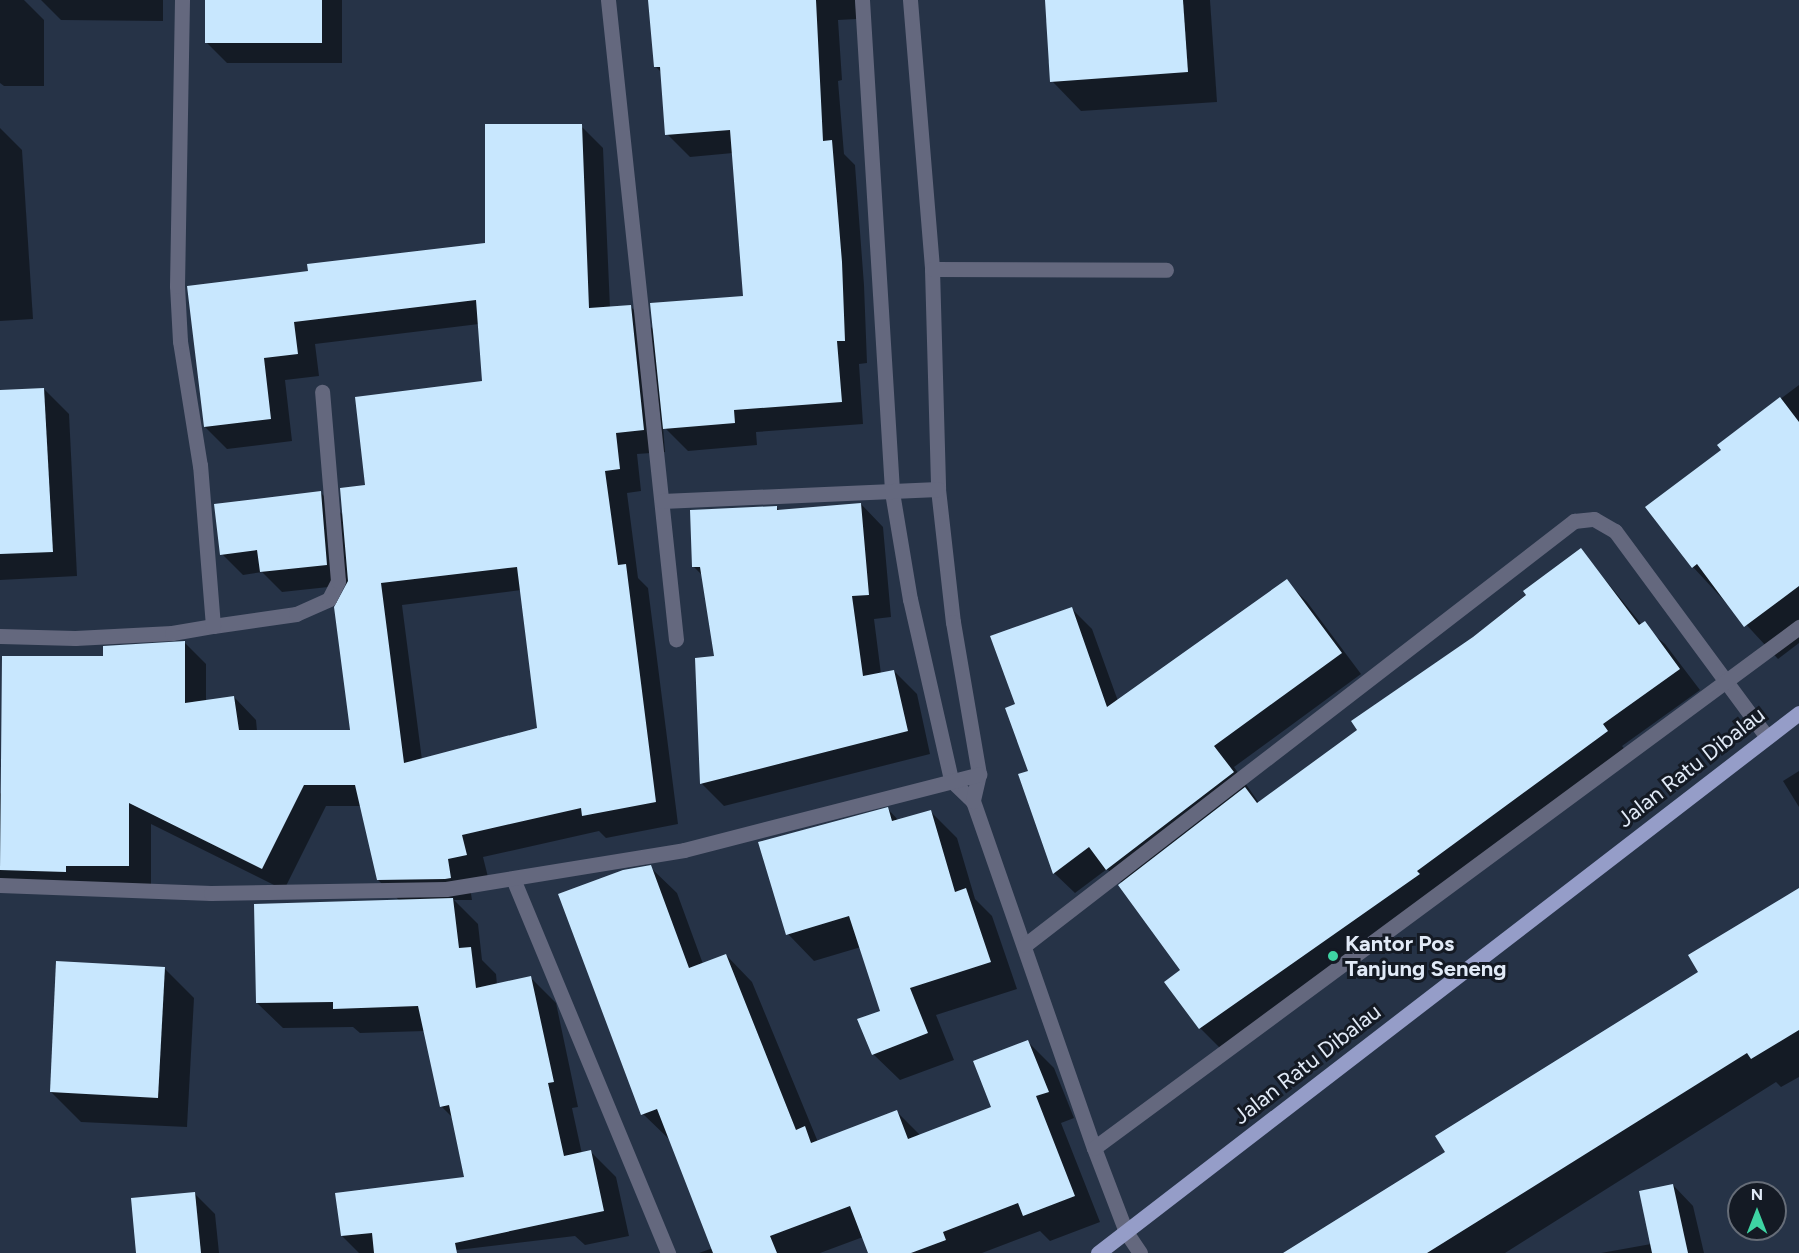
<!DOCTYPE html>
<html>
<head>
<meta charset="utf-8">
<style>
  body { margin:0 }
  #map { position:relative; width:1799px; height:1253px; overflow:hidden; background:#263347; font-family:Figtree,sans-serif }
  div>[style] { position:absolute }
  .shadow>* { inset:0; background:#0007 }
  .building>* { inset:0; background:#c8e7fe }
  .minor>* { height:15px; margin:-7.5px; padding:0 7.5px; transform-origin:7.5px; border-radius:7.5px; background:#64687e }
  .major>* { height:15px; margin:-7.5px; padding:0 7.5px; transform-origin:7.5px; border-radius:7.5px; background:#959dc8 }
  .dots>* { width:16px; height:16px; translate:-50% -50%; box-sizing:border-box; border:3px solid #141a24; border-radius:50% }
  span { translate:-50% -50%; white-space:nowrap; text-align:center; line-height:1.15; -webkit-text-stroke:6px #141a24; paint-order:stroke }
  .street-label { font-size:22px; color:#e1eaf7 }
  .poi-label { font-size:22px; color:#e1eaf7; font-weight:700 }
  .left { translate:0 -50%; text-align:left }
  .north { position:absolute; left:1727px; top:1181px; width:60px; height:60px; box-sizing:border-box; background:#141a24; border:2px solid #666d78; border-radius:50%; rotate:0deg; font-size:16px; font-weight:700; line-height:24px; text-align:center; color:#e1eaf7 }
  .north::after { content:''; display:block; margin:auto; width:21px; height:27px; background:#3ed4a3; clip-path:polygon(50% 0,100% 100%,50% 72%,0 100%) }
</style>
</head>
<body>
<div id="map">
  <div class="shadow">
    <i style="clip-path:polygon(0 0,24px 0,44px 20px,44px 86px,4px 86px,0 83px)"></i>
    <i style="clip-path:polygon(41px 0,163px 0,163px 21px,61px 20px)"></i>
    <i style="clip-path:polygon(206px 0,342px 0,342px 63px,227px 63px,206px 42px)"></i>
    <i style="clip-path:polygon(evenodd,649px 0,855px 0,857px 19px,838px 20px,842px 80px,838px 81px,844px 154px,855px 165px,864px 285px,867px 363px,859px 364px,863px 424px,756px 432px,757px 445px,688px 451px,663px 426px,665px 452px,637px 454px,641px 491px,627px 493px,638px 578px,648px 588px,678px 824px,606px 838px,599px 831px,483px 857px,488px 877px,469px 881px,472px 900px,454px 900px,478px 924px,482px 960px,496px 974px,497px 985px,531px 978px,556px 1003px,578px 1107px,572px 1108px,582px 1154px,591px 1152px,616px 1177px,629px 1236px,585px 1245px,575px 1236px,432px 1253px,359px 1253px,342px 1236px,466px 1178px,453px 1118px,441px 1106px,425px 1031px,360px 1033px,353px 1027px,283px 1028px,257px 1003px,400px 901px,378px 880px,362px 806px,326px 806px,284px 890px,151px 824px,151px 887px,0 892px,0 794px,104px 657px,184px 642px,206px 664px,206px 701px,234px 697px,256px 720px,257px 731px,352px 731px,347px 585px,282px 592px,262px 572px,243px 575px,222px 554px,320px 492px,344px 516px,366px 486px,483px 383px,479px 324px,315px 344px,319px 376px,285px 380px,292px 441px,227px 449px,205px 427px,310px 273px,486px 244px,581px 126px,603px 148px,610px 308px,630px 306px,655px 331px,745px 297px,733px 153px,690px 157px,667px 134px,662px 73px,656px 67px,649px 0,521px 590px,539px 729px,422px 760px,402px 605px,521px 590px)"></i>
    <i style="clip-path:polygon(1046px 0,1210px 0,1217px 102px,1081px 111px,1052px 81px)"></i>
    <i style="clip-path:polygon(0 128px,22px 150px,33px 319px,0 321px)"></i>
    <i style="clip-path:polygon(1799px 385px,1799px 643px,1778px 659px,1693px 567px,1723px 450px,1719px 445px)"></i>
    <i style="clip-path:polygon(44px 389px,69px 414px,77px 576px,0 580px,0 391px)"></i>
    <i style="clip-path:polygon(861px 504px,883px 527px,891px 617px,874px 619px,881px 674px,894px 671px,917px 694px,930px 754px,724px 806px,702px 784px,697px 659px,716px 657px,703px 576px,693px 566px,776px 507px,780px 511px)"></i>
    <i style="clip-path:polygon(1581px 550px,1642px 625px,1665px 644px,1700px 690px,1622px 746px,1627px 752px,1221px 1049px,1200px 1028px,1183px 970px,1123px 884px,1107px 869px,1075px 893px,1054px 873px,1019px 775px,1030px 772px,1017px 705px,1072px 609px,1092px 629px,1118px 701px,1286px 581px,1307px 602px,1361px 674px,1234px 767px,1259px 803px,1359px 730px)"></i>
    <i style="clip-path:polygon(1799px 771px,1799px 807px,1783px 781px)"></i>
    <i style="clip-path:polygon(888px 809px,899px 821px,930px 811px,957px 838px,975px 899px,992px 916px,1017px 989px,936px 1015px,954px 1060px,900px 1080px,873px 1054px,882px 1012px,861px 947px,814px 961px,788px 934px)"></i>
    <i style="clip-path:polygon(650px 867px,677px 893px,703px 964px,726px 955px,752px 982px,818px 1142px,897px 1112px,921px 1136px,992px 1108px,1028px 1042px,1054px 1068px,1074px 1118px,1061px 1123px,1100px 1222px,1050px 1241px,1040px 1231px,982px 1253px,870px 1253px,863px 1237px,820px 1253px,699px 1253px,713px 1248px,670px 1140px,643px 1114px)"></i>
    <i style="clip-path:polygon(1799px 890px,1799px 1077px,1781px 1087px,1776px 1082px,1505px 1253px,1310px 1253px,1700px 973px)"></i>
    <i style="clip-path:polygon(164px 968px,194px 998px,187px 1127px,81px 1122px,51px 1092px)"></i>
    <i style="clip-path:polygon(1673px 1185px,1693px 1206px,1704px 1253px,1601px 1253px,1651px 1244px)"></i>
    <i style="clip-path:polygon(194px 1193px,215px 1214px,219px 1253px,137px 1253px)"></i>
  </div>
  <div class="building">
    <i style="clip-path:polygon(205px 0,322px 0,322px 43px,205px 43px)"></i>
    <i style="clip-path:polygon(648px 0,816px 0,823px 141px,832px 140px,842px 262px,845px 341px,837px 341px,842px 402px,734px 410px,735px 423px,663px 429px,650px 303px,743px 296px,730px 130px,665px 135px,660px 67px,654px 67px)"></i>
    <i style="clip-path:polygon(1045px 0,1183px 0,1188px 72px,1050px 82px)"></i>
    <i style="clip-path:polygon(evenodd,485px 124px,582px 124px,589px 308px,631px 305px,644px 430px,616px 433px,620px 469px,605px 471px,618px 565px,626px 564px,656px 802px,582px 816px,581px 808px,462px 835px,467px 855px,448px 859px,451px 878px,445px 879px,377px 880px,355px 785px,304px 785px,262px 869px,129px 803px,129px 866px,66px 866px,66px 872px,0 870px,2px 656px,103px 656px,103px 646px,185px 641px,185px 703px,234px 696px,239px 730px,350px 730px,334px 607px,348px 581px,340px 488px,365px 485px,355px 397px,482px 381px,476px 300px,294px 322px,298px 354px,264px 358px,271px 419px,204px 427px,187px 286px,308px 271px,307px 264px,485px 243px,485px 124px,517px 567px,537px 728px,404px 763px,381px 583px,517px 567px)"></i>
    <i style="clip-path:polygon(44px 388px,53px 552px,0 554px,0 390px)"></i>
    <i style="clip-path:polygon(1780px 397px,1799px 422px,1799px 586px,1744px 627px,1697px 564px,1692px 568px,1645px 507px,1721px 450px,1717px 445px)"></i>
    <i style="clip-path:polygon(321px 491px,327px 565px,260px 572px,257px 550px,220px 555px,214px 504px)"></i>
    <i style="clip-path:polygon(861px 503px,869px 595px,852px 596px,863px 676px,894px 670px,908px 731px,700px 784px,695px 658px,714px 656px,700px 567px,692px 567px,690px 510px,777px 506px,777px 510px)"></i>
    <i style="clip-path:polygon(1581px 548px,1639px 625px,1645px 621px,1680px 669px,1603px 724px,1608px 731px,1417px 871px,1420px 874px,1199px 1029px,1164px 982px,1180px 970px,1118px 885px,1245px 787px,1257px 803px,1357px 730px,1351px 721px,1473px 637px,1526px 595px,1523px 591px)"></i>
    <i style="clip-path:polygon(1287px 579px,1342px 653px,1214px 746px,1234px 772px,1106px 870px,1089px 847px,1053px 874px,1018px 774px,1028px 771px,1005px 708px,1015px 704px,990px 636px,1072px 607px,1107px 707px)"></i>
    <i style="clip-path:polygon(888px 807px,892px 821px,931px 810px,955px 892px,966px 888px,991px 962px,910px 988px,928px 1033px,872px 1055px,857px 1019px,880px 1011px,849px 916px,786px 935px,758px 842px)"></i>
    <i style="clip-path:polygon(651px 865px,689px 968px,726px 954px,796px 1130px,805px 1126px,811px 1143px,897px 1110px,908px 1139px,991px 1107px,973px 1061px,1028px 1040px,1049px 1092px,1036px 1096px,1075px 1196px,1023px 1216px,1018px 1203px,943px 1232px,946px 1240px,911px 1253px,868px 1253px,850px 1206px,770px 1236px,777px 1253px,713px 1253px,657px 1109px,641px 1115px,558px 894px,623px 870px)"></i>
    <i style="clip-path:polygon(1799px 888px,1799px 1030px,1751px 1059px,1747px 1053px,1427px 1253px,1283px 1253px,1445px 1152px,1435px 1136px,1698px 972px,1688px 955px)"></i>
    <i style="clip-path:polygon(453px 898px,459px 948px,471px 947px,476px 988px,531px 976px,554px 1082px,548px 1083px,564px 1156px,591px 1150px,604px 1211px,455px 1243px,457px 1253px,374px 1253px,372px 1233px,341px 1236px,335px 1193px,464px 1177px,449px 1105px,440px 1107px,418px 1006px,333px 1009px,333px 1002px,256px 1003px,254px 904px)"></i>
    <i style="clip-path:polygon(56px 961px,165px 967px,158px 1098px,50px 1092px)"></i>
    <i style="clip-path:polygon(1673px 1184px,1688px 1253px,1652px 1253px,1639px 1191px)"></i>
    <i style="clip-path:polygon(195px 1192px,201px 1253px,136px 1253px,131px 1198px)"></i>
  </div>
  <div class="minor">
    <i style="left:608px;top:0;width:643px;rotate:83.93deg"></i>
    <i style="left:862px;top:0;width:493px;rotate:86.5deg"></i>
    <i style="left:892px;top:492px;width:109px;rotate:80.5deg"></i>
    <i style="left:910px;top:599px;width:186px;rotate:77.2deg"></i>
    <i style="left:951px;top:780px;width:30px;rotate:44deg"></i>
    <i style="left:973px;top:801px;width:367px;rotate:70.8deg"></i>
    <i style="left:1094px;top:1148px;width:90px;rotate:69.1deg"></i>
    <i style="left:1126px;top:1232px;width:25px;rotate:56deg"></i>
    <i style="left:910px;top:0;width:270px;rotate:85.3deg"></i>
    <i style="left:932px;top:269px;width:220px;rotate:88.4deg"></i>
    <i style="left:938px;top:489px;width:134px;rotate:83.6deg"></i>
    <i style="left:953px;top:622px;width:154px;rotate:80.3deg"></i>
    <i style="left:979px;top:774px;width:28px;rotate:103deg"></i>
    <i style="left:932px;top:269px;width:234px;rotate:0.2deg"></i>
    <i style="left:662px;top:501px;width:276px;rotate:-2.5deg"></i>
    <i style="left:213px;top:626px;width:84px;rotate:-8.2deg"></i>
    <i style="left:296px;top:614px;width:36px;rotate:-24deg"></i>
    <i style="left:329px;top:599px;width:20px;rotate:-63deg"></i>
    <i style="left:338px;top:581px;width:190px;rotate:-94.8deg"></i>
    <i style="left:0;top:636px;width:75px;rotate:1.5deg"></i>
    <i style="left:75px;top:638px;width:97px;rotate:-3deg"></i>
    <i style="left:172px;top:633px;width:42px;rotate:-9.7deg"></i>
    <i style="left:213px;top:626px;width:161px;rotate:-94.6deg"></i>
    <i style="left:200px;top:466px;width:127px;rotate:-99.1deg"></i>
    <i style="left:180px;top:341px;width:55px;rotate:-93.1deg"></i>
    <i style="left:177px;top:286px;width:286px;rotate:-89deg"></i>
    <i style="left:514px;top:881px;width:403px;rotate:67.5deg"></i>
    <i style="left:0;top:885px;width:211px;rotate:2.2deg"></i>
    <i style="left:211px;top:893px;width:235px;rotate:-1deg"></i>
    <i style="left:446px;top:889px;width:241px;rotate:-9.3deg"></i>
    <i style="left:684px;top:850px;width:305px;rotate:-14.4deg"></i>
    <i style="left:1025px;top:945px;width:694px;rotate:-37.68deg"></i>
    <i style="left:1574px;top:521px;width:20px;rotate:-6deg"></i>
    <i style="left:1594px;top:519px;width:24px;rotate:30deg"></i>
    <i style="left:1615px;top:531px;width:256px;rotate:53.6deg"></i>
    <i style="left:1094px;top:1148px;width:877px;rotate:-36.46deg"></i>
  </div>
  <div class="major">
    <i style="left:1098px;top:1253px;width:885px;rotate:-37.61deg"></i>
  </div>
  <div class="dots">
    <i style="left:1333px;top:956px;background:#3ed4a3"></i>
  </div>
  <div class="street-label">
    <span style="left:1691px;top:767px;rotate:-38deg">Jalan Ratu Dibalau</span>
    <span style="left:1307px;top:1064px;rotate:-38deg">Jalan Ratu Dibalau</span>
  </div>
  <div class="poi-label">
    <span class="left" style="left:1345px;top:956px">Kantor Pos<br>Tanjung Seneng</span>
  </div>
  <div class="north">N</div>
</div>
</body>
</html>
